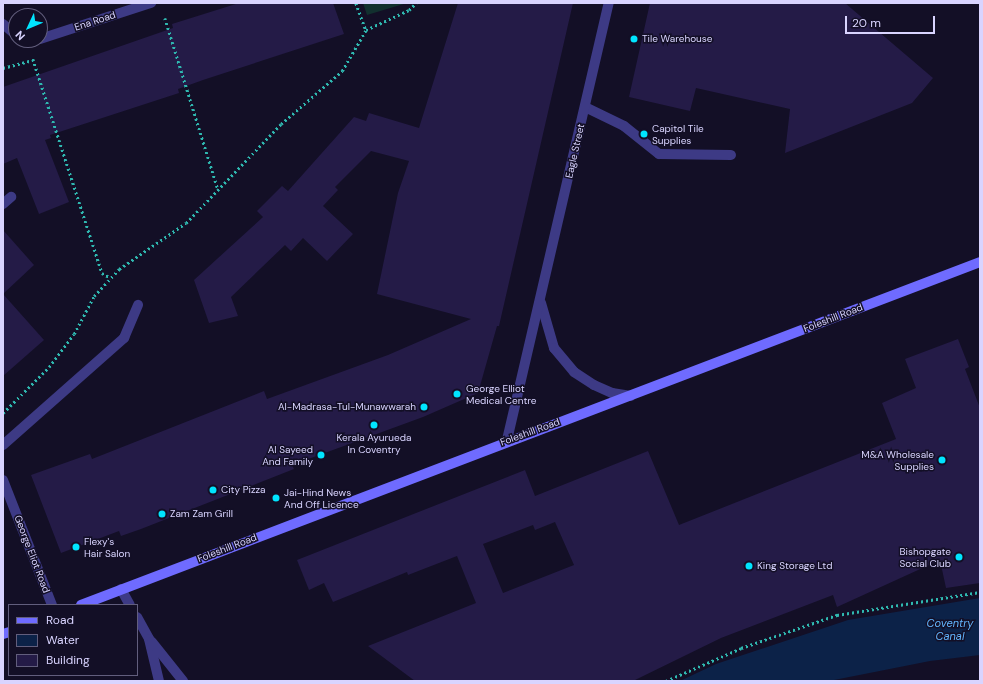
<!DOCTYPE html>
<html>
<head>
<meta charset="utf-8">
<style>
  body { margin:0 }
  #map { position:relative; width:983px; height:684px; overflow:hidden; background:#130f26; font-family:"DM Sans",sans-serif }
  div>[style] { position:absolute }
  .green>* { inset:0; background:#12302f }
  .water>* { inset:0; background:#0c2248 }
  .building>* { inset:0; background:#241b47 }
  .path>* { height:2.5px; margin-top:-1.25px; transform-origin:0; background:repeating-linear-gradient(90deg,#2fb8b0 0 2px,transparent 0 5px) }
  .service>* { height:10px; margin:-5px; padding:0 5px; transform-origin:5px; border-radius:5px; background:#3d3a85 }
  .minor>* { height:10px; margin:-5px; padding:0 5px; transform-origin:5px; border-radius:5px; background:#3d3a85 }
  .secondary>* { height:10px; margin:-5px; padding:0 5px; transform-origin:5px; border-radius:5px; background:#6f6bff }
  .dots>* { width:11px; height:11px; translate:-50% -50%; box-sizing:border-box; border:2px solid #130f26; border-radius:50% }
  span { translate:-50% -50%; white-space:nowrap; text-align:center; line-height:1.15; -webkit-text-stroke:3px #130f26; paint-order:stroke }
  .street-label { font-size:10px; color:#d9d4ff }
  .poi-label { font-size:10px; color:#d9d4ff }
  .left { translate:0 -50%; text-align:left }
  .right { translate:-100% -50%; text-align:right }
  .water-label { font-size:11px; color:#62b6ff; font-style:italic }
  .frame { position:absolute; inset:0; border:4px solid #d9d4ff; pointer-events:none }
  .legend { position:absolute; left:8px; top:604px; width:130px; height:72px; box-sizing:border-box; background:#130f26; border:1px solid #625e7d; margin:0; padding:5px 7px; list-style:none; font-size:12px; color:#d9d4ff }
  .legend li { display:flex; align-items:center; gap:8px; height:20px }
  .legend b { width:20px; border:1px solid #625e7d }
  .north { position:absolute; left:8px; top:8px; width:40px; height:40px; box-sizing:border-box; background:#130f26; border:1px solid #625e7d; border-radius:50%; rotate:226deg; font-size:11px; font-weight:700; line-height:16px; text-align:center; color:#d9d4ff }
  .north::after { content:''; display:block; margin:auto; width:14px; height:18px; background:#00e5ff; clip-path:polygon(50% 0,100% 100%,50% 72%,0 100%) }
  .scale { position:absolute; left:845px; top:16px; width:90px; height:18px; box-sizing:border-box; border:2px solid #d9d4ff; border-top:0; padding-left:5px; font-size:12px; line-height:14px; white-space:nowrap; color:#d9d4ff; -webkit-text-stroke:3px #130f26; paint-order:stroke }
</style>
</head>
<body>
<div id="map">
  <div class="green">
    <i style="clip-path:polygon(363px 3px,407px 3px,367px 15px)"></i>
  </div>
  <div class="water">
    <i style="clip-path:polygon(980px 598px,980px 655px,930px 661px,829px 681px,680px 681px,716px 664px,848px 620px)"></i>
  </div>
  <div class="building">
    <i style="clip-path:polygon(239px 3px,333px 3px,344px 34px,203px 80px,178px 89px,179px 93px,50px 135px,51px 138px,45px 140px,69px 202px,39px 214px,17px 158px,3px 164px,3px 87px,173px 28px,172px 24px)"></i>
    <i style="clip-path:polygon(458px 3px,573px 3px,499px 326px,497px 326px,478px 393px,423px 417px,292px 465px,294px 469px,141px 529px,121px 536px,119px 531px,61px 553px,31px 475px,90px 454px,92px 459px,264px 391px,267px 399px,388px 355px,471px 319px,377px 294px,398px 193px,409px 161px,371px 151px,335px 187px,338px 190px,323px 206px,353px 234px,327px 261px,303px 238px,291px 251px,285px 245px,231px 297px,238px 316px,209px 323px,194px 280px,263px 217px,257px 211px,282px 186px,288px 191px,354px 117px,366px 121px,369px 113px,419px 128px)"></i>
    <i style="clip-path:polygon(650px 3px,845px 3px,933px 78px,912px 103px,785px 153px,790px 109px,696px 88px,690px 111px,629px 97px)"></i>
    <i style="clip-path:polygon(3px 230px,34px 265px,3px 294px)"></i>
    <i style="clip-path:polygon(3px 294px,44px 340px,3px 376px)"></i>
    <i style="clip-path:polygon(evenodd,958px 339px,969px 367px,965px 369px,980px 408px,980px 583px,946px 588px,940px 560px,837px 607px,833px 595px,721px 638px,633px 681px,415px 681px,368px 646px,476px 603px,457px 556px,408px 575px,407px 572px,333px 602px,324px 583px,309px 590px,297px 560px,525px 470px,535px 496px,648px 451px,679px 525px,896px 439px,882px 403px,916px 388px,905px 359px,958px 339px,555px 522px,574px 565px,503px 593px,483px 544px,533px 525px,535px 530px,555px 522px)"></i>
  </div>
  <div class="path">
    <i style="left:356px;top:3px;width:29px;rotate:70deg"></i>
    <i style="left:165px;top:18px;width:179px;rotate:72.8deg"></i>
    <i style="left:33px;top:59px;width:225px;rotate:72.1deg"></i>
    <i style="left:102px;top:273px;width:10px;rotate:29deg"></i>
    <i style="left:3px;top:68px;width:31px;rotate:-15deg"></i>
    <i style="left:3px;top:413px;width:65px;rotate:-45deg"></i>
    <i style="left:49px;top:367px;width:41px;rotate:-52.9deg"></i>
    <i style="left:74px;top:334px;width:43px;rotate:-62.2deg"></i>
    <i style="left:94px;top:296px;width:37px;rotate:-47deg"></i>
    <i style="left:119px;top:269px;width:81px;rotate:-34.5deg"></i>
    <i style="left:186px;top:223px;width:137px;rotate:-46.2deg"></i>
    <i style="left:281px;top:124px;width:81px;rotate:-41deg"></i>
    <i style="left:342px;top:71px;width:48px;rotate:-59.7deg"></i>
    <i style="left:366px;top:30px;width:47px;rotate:-24.9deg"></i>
    <i style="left:409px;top:10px;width:10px;rotate:-45deg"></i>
    <i style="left:666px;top:681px;width:82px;rotate:-23.7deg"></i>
    <i style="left:741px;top:648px;width:102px;rotate:-19deg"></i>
    <i style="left:837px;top:615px;width:145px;rotate:-9.1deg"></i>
  </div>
  <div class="service">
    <i style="left:585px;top:107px;width:43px;rotate:26deg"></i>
    <i style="left:624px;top:126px;width:45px;rotate:38.7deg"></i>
    <i style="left:659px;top:154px;width:72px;rotate:0.8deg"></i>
    <i style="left:3px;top:204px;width:11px;rotate:-41deg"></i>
    <i style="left:3px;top:445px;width:162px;rotate:-41.5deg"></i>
    <i style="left:124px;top:338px;width:36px;rotate:-67deg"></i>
    <i style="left:121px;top:589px;width:18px;rotate:61deg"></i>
    <i style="left:137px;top:617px;width:25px;rotate:61deg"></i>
    <i style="left:149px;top:639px;width:43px;rotate:76.6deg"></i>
    <i style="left:152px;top:642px;width:50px;rotate:51.5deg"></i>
  </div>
  <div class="minor">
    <i style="left:3px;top:24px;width:17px;rotate:40deg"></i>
    <i style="left:40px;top:39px;width:117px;rotate:-18deg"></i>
    <i style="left:541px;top:303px;width:47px;rotate:73.9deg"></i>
    <i style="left:554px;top:348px;width:31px;rotate:50deg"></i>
    <i style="left:574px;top:372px;width:24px;rotate:33deg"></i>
    <i style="left:594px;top:385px;width:20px;rotate:24deg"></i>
    <i style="left:612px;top:393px;width:19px;rotate:9deg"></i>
    <i style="left:507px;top:440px;width:449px;rotate:-76.9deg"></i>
    <i style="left:3px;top:480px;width:134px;rotate:68.6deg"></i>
  </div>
  <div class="secondary">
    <i style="left:81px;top:605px;width:962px;rotate:-20.88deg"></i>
    <i style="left:3px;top:634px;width:6px;rotate:-18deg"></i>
  </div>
  <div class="dots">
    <i style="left:634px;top:39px;background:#00e5ff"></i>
    <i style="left:644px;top:134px;background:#00e5ff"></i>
    <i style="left:457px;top:394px;background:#00e5ff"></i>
    <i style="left:424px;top:407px;background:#00e5ff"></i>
    <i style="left:374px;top:425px;background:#00e5ff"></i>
    <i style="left:321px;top:455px;background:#00e5ff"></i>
    <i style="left:942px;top:460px;background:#00e5ff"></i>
    <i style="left:213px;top:490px;background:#00e5ff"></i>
    <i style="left:276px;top:498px;background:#00e5ff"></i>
    <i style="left:162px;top:514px;background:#00e5ff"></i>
    <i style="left:76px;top:547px;background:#00e5ff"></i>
    <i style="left:959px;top:557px;background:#00e5ff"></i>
    <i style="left:749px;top:566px;background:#00e5ff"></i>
  </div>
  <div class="street-label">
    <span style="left:95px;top:21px;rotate:-18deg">Ena Road</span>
    <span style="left:575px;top:151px;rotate:-77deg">Eagle Street</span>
    <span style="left:833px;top:318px;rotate:-21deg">Foleshill Road</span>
    <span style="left:530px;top:432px;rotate:-20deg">Foleshill Road</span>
    <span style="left:227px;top:548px;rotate:-21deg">Foleshill Road</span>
    <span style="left:32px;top:554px;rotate:69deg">George Eliot Road</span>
  </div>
  <div class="poi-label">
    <span class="left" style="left:642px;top:39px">Tile Warehouse</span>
    <span class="left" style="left:652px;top:134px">Capitol Tile<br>Supplies</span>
    <span class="left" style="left:466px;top:394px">George Elliot<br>Medical Centre</span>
    <span class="right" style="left:416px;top:407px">Al-Madrasa-Tul-Munawwarah</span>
    <span style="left:374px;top:443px">Kerala Ayurueda<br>In Coventry</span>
    <span class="right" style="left:313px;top:455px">Al Sayeed<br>And Family</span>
    <span class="right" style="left:934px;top:460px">M&amp;A Wholesale<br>Supplies</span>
    <span class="left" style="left:221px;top:490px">City Pizza</span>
    <span class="left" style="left:284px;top:498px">Jai-Hind News<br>And Off Licence</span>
    <span class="left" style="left:170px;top:514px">Zam Zam Grill</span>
    <span class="left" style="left:84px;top:547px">Flexy's<br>Hair Salon</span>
    <span class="right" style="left:951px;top:557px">Bishopgate<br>Social Club</span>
    <span class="left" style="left:757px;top:566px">King Storage Ltd</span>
  </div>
  <div class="water-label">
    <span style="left:950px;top:630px">Coventry<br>Canal</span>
  </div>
  <div class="frame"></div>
  <ul class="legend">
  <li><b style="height:5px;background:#6f6bff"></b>Road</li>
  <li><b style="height:11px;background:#0c2248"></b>Water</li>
  <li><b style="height:11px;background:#241b47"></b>Building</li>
  </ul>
  <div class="north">N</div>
  <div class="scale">20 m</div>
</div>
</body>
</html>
